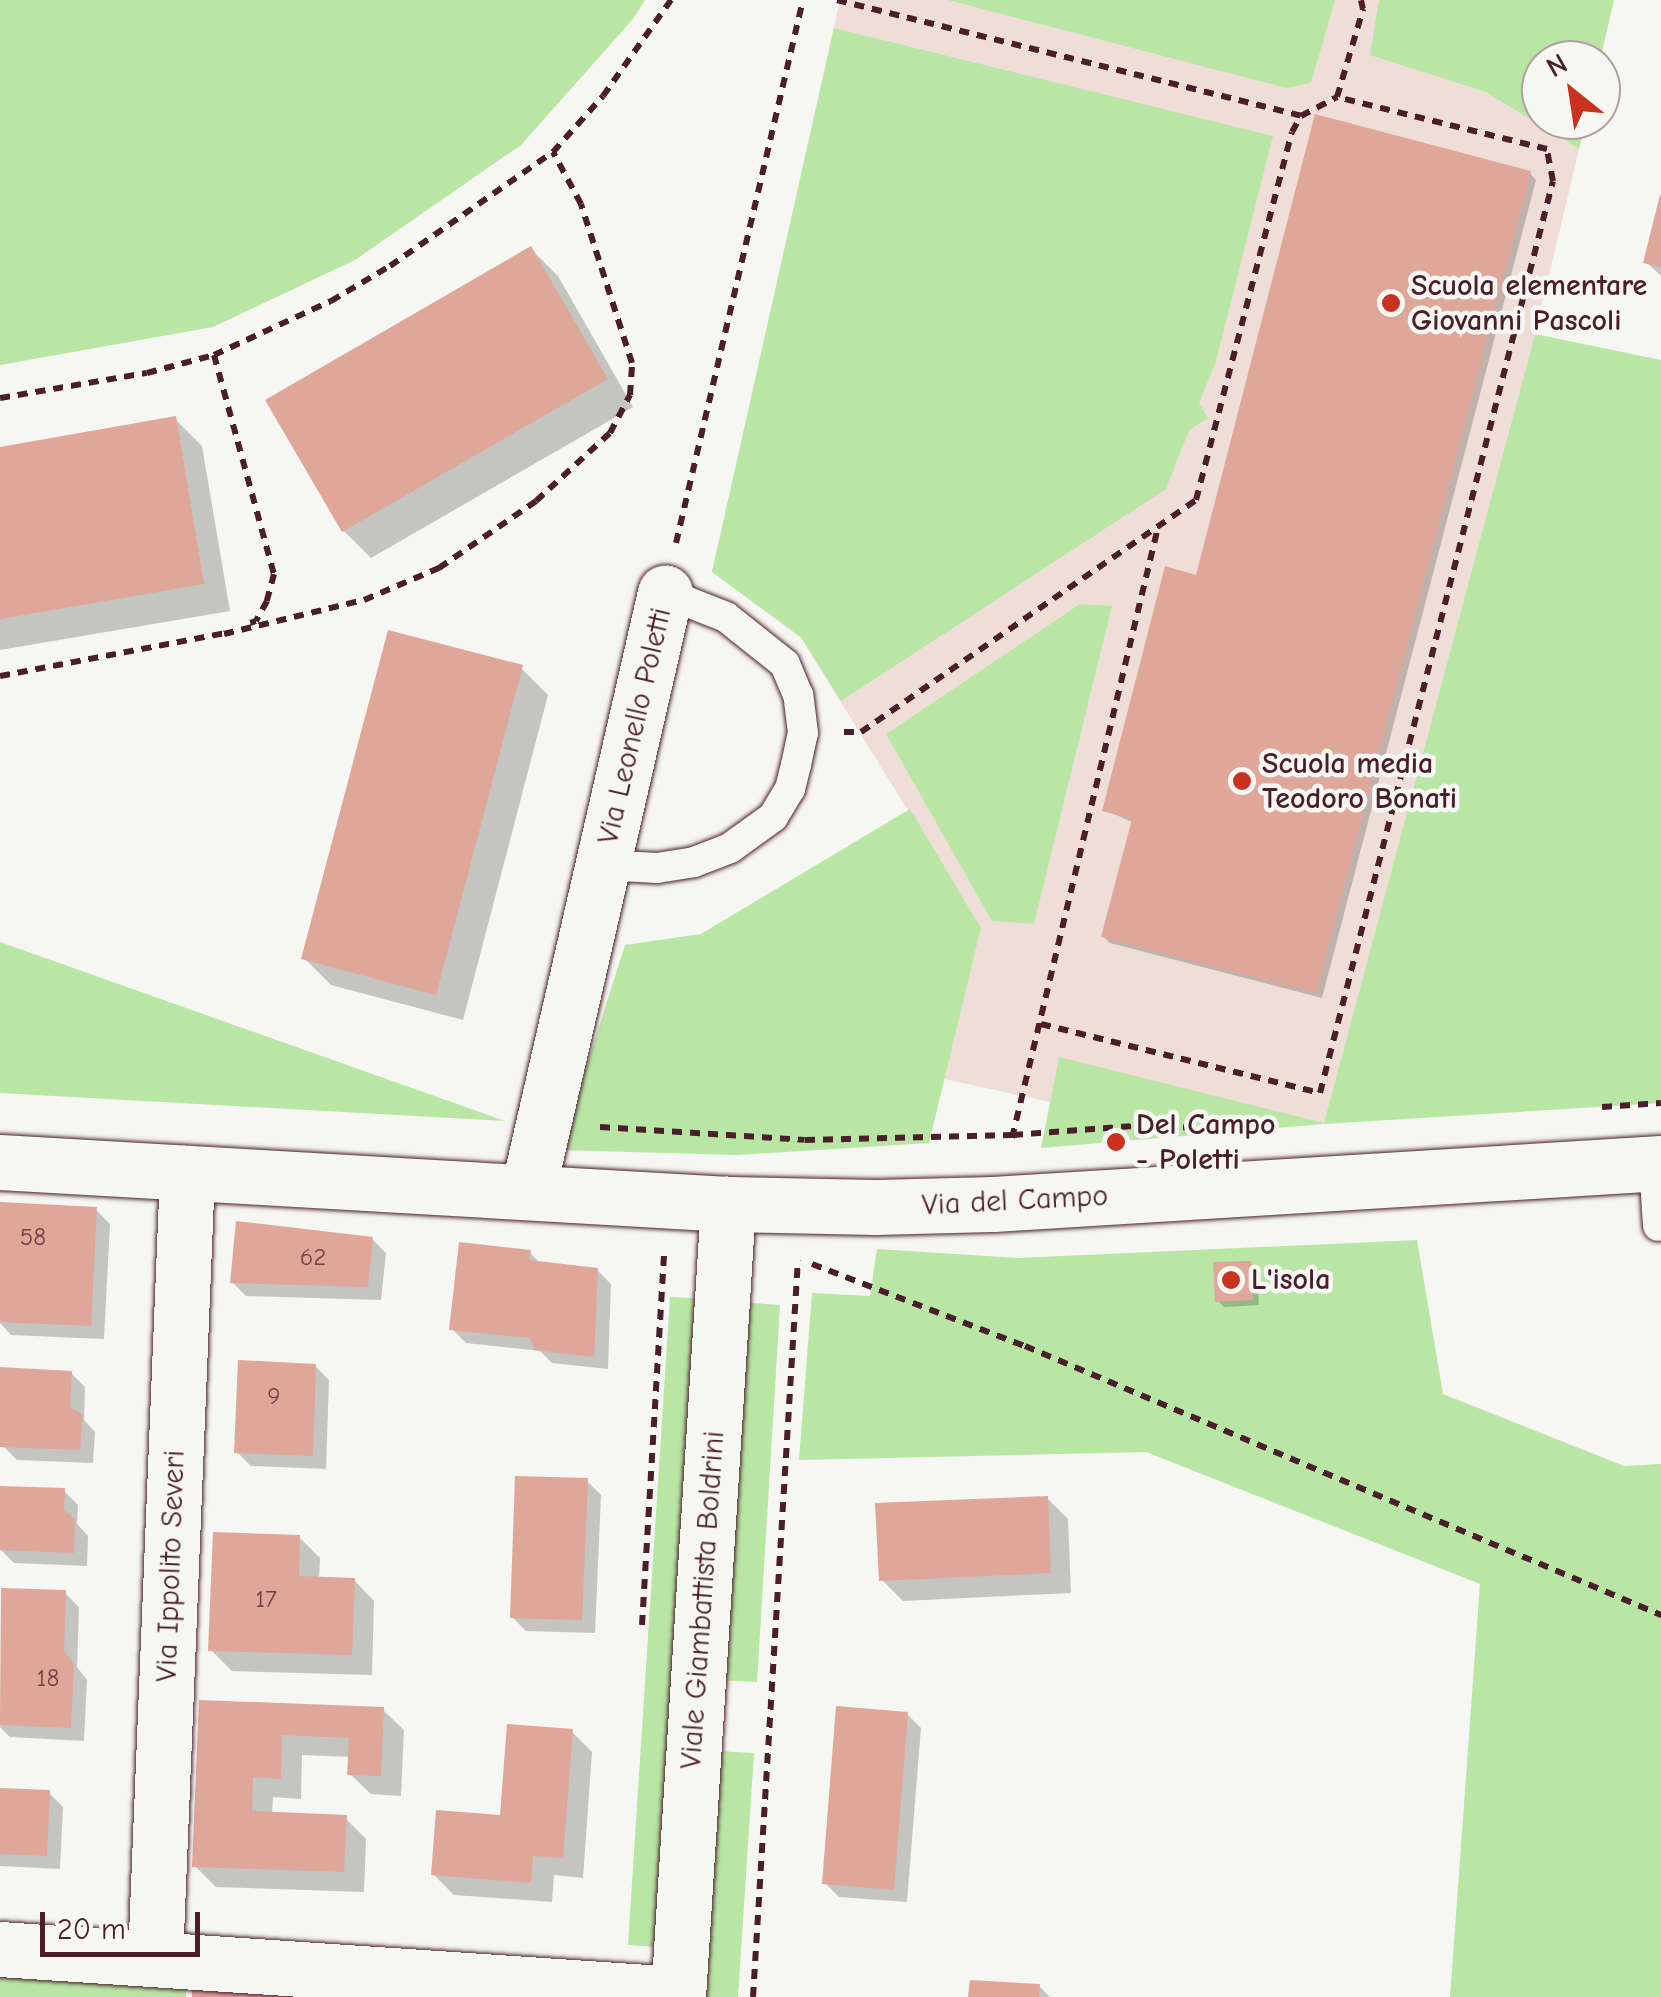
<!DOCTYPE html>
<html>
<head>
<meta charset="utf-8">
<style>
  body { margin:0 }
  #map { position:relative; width:1661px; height:1997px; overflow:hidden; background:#f6f6f2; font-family:"Comic Neue",sans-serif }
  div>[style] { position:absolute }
  .built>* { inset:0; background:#efded8 }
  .green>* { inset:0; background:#b9e6a4 }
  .shadow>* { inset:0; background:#0003 }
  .building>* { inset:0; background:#dfa69a }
  .path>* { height:6px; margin-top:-3px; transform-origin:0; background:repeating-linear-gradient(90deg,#4a1f2b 0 10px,transparent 0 18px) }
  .roads { filter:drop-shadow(0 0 2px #4a1f2b) drop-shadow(0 0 2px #4a1f2b) }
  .lane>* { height:30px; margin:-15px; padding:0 15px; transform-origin:15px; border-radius:15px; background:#f6f6f2 }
  .street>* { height:55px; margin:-27.5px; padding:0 27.5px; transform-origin:27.5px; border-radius:27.5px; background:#f6f6f2 }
  .dots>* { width:28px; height:28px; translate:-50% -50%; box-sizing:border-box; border:5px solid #f6f6f2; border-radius:50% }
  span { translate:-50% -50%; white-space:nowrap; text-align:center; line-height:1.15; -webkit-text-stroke:9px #f6f6f2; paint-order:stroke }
  .number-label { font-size:25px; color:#6f4147 }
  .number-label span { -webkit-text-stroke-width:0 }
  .poi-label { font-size:30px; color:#4a1f2b; font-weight:700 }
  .left { translate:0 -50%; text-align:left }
  .street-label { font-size:30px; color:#4a1f2b }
  .north { position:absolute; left:1521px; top:40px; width:100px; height:100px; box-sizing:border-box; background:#f6f6f2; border:2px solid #b1a0a2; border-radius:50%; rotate:330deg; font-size:28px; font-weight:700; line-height:40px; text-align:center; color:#4a1f2b }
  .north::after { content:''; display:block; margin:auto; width:35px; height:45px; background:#c8321e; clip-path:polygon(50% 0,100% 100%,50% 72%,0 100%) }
  .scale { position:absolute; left:40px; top:1912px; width:160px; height:45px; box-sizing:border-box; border:5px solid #4a1f2b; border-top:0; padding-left:12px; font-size:30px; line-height:35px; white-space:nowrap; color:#4a1f2b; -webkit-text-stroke:8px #f6f6f2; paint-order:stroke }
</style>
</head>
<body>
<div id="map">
  <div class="built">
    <i style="clip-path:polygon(840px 0,1614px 0,1600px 60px,1541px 60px,1541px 120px,1586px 120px,1535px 334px,1324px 1124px,1060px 1058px,1050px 1102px,944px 1079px,981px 928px,801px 638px,712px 572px)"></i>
  </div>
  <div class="green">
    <i style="clip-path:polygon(0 0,645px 0,633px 19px,521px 145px,355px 260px,213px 327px,0 365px)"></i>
    <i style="clip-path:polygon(948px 0,1335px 0,1311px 83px,1286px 88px)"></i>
    <i style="clip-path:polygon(1379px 0,1614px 0,1600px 60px,1541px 60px,1541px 120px,1586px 120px,1579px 149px,1486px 92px,1370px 55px)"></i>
    <i style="clip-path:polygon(834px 28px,1273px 136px,1216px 361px,1199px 403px,1208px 418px,1189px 430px,1166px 489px,841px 701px,801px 637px,712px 572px)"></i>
    <i style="clip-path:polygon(1535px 334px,1661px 360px,1661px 1103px,1324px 1124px,1041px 1148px,1059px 1057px,1324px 1123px)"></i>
    <i style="clip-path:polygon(1080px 604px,1112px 606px,1034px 924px,992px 921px,886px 734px)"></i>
    <i style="clip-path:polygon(910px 809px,981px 928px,929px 1143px,737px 1155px,560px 1150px,625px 945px,701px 934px)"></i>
    <i style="clip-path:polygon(0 942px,505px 1121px,0 1093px)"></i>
    <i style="clip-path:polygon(1417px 1240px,1443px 1394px,1624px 1466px,1661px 1464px,1661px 1997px,1450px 1997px,1480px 1584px,1146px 1452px,799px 1460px,812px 1293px,870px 1296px,877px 1249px,1018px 1258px)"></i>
    <i style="clip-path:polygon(670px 1297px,709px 1299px,672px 1948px,628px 1945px)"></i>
    <i style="clip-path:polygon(738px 1302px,780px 1305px,757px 1682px,715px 1680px)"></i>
    <i style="clip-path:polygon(717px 1751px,754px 1753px,738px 1997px,701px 1997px)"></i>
    <i style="clip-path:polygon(0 1972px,186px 1984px,186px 1997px,0 1997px)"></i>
  </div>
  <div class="shadow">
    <i style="clip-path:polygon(1530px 173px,1536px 180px,1322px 998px,1110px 943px,1104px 937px,1134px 823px,1105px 810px,1197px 578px)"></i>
    <i style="clip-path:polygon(1661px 200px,1661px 276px,1646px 262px)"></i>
    <i style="clip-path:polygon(531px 249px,558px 276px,633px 407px,371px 558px,344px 531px,268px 401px)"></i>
    <i style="clip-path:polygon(175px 419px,202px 446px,230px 611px,0 650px,0 449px)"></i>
    <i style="clip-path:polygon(521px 668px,548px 695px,463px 1020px,331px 985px,304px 958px)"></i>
    <i style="clip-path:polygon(96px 1210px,110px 1224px,104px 1339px,11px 1335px,0 1323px,0 1258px)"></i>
    <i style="clip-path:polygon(372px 1239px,386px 1253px,381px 1300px,246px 1296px,232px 1282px)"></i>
    <i style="clip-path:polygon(530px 1253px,541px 1264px,597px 1270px,611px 1284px,608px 1369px,552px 1363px,540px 1351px,466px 1343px,452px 1329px)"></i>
    <i style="clip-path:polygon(1250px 1263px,1257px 1270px,1259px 1305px,1224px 1307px,1217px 1300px)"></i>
    <i style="clip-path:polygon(315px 1366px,329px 1380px,326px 1469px,251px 1466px,237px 1452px)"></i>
    <i style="clip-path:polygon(0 1369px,71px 1373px,85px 1387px,84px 1420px,95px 1432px,93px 1463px,17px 1460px,3px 1446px)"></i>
    <i style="clip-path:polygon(587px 1481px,601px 1495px,595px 1633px,526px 1631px,512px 1617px)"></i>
    <i style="clip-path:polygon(0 1488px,64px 1491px,78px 1505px,77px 1524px,88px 1536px,87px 1566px,14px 1563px,0 1549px)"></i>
    <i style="clip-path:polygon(1047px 1498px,1068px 1519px,1071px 1593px,903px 1601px,882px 1580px)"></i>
    <i style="clip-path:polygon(299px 1537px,320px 1558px,319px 1579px,354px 1580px,374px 1601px,372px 1675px,232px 1671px,211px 1650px)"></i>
    <i style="clip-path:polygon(3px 1590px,65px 1593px,79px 1607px,77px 1667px,87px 1680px,84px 1741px,10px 1737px,0 1727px)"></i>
    <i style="clip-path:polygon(201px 1703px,383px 1710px,404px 1730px,401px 1796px,371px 1794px,350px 1774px,350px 1757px,302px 1755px,301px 1799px,273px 1797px,272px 1814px,345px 1818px,366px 1839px,364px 1892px,216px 1887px,195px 1866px)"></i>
    <i style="clip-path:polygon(907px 1714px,921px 1728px,907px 1902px,839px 1897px,825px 1883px)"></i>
    <i style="clip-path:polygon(571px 1731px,592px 1752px,583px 1878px,554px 1875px,552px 1902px,454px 1895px,433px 1874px,503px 1818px)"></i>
    <i style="clip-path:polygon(0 1790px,49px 1793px,63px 1807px,60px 1869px,0 1866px)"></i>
    <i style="clip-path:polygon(1039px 1986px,1050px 1997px,971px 1997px)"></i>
  </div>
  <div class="building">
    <i style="clip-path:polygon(1315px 114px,1531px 171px,1316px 993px,1101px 937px,1132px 819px,1102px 811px,1165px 566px,1196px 575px)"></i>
    <i style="clip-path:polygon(1660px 195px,1661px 195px,1661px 267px,1643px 263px)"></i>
    <i style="clip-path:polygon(531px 246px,608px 379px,342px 532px,265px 400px)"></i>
    <i style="clip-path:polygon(176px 416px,204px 584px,0 619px,0 447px)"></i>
    <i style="clip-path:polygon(388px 630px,523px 665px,436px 995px,301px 959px)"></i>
    <i style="clip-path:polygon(0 1202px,97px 1207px,91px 1326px,0 1322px)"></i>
    <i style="clip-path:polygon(236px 1221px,373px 1237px,368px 1287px,230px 1283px)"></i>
    <i style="clip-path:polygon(459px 1242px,531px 1250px,529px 1260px,598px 1268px,594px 1357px,535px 1350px,530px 1338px,449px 1330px)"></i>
    <i style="clip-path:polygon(1251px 1261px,1253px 1300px,1215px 1302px,1213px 1262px)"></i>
    <i style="clip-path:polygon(238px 1360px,316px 1364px,313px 1456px,234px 1453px)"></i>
    <i style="clip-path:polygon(0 1367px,72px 1371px,70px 1407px,83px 1415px,80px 1450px,0 1447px)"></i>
    <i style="clip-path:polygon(515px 1476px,588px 1478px,582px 1620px,510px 1618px)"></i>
    <i style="clip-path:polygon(0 1486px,65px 1488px,64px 1510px,75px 1519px,74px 1553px,0 1550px)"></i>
    <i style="clip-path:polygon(1048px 1496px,1051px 1573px,879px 1581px,875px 1503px)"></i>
    <i style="clip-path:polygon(213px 1532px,300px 1535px,299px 1576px,355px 1578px,352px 1655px,208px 1651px)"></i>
    <i style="clip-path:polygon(1px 1588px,66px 1590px,64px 1651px,74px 1664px,71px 1728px,0 1725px)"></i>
    <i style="clip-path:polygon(199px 1700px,384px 1707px,381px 1776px,347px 1775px,349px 1738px,282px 1735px,281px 1779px,253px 1777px,252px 1811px,347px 1815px,344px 1872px,192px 1867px)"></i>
    <i style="clip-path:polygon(836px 1706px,908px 1712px,894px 1890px,822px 1884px)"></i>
    <i style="clip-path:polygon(507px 1724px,573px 1729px,563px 1858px,533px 1856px,531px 1883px,431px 1875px,436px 1810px,500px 1815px)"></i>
    <i style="clip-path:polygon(0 1788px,50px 1790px,47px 1856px,0 1854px)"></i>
    <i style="clip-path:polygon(970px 1980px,1040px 1984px,1039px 1997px,968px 1997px)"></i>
    <i style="clip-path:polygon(192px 1987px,344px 1997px,192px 1997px)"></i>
  </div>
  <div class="path">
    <i style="left:837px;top:0;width:478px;rotate:14deg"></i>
    <i style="left:214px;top:355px;width:227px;rotate:74.7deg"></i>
    <i style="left:274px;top:574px;width:28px;rotate:105deg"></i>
    <i style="left:267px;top:601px;width:23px;rotate:119deg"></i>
    <i style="left:256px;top:621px;width:6px;rotate:162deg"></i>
    <i style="left:0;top:398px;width:149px;rotate:-9.7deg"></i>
    <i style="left:147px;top:373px;width:69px;rotate:-15deg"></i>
    <i style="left:214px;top:355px;width:129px;rotate:-24.8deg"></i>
    <i style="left:331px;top:301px;width:69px;rotate:-30.7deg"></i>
    <i style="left:390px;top:266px;width:199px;rotate:-35deg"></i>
    <i style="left:553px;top:152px;width:75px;rotate:-48.2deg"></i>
    <i style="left:603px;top:96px;width:118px;rotate:-54.7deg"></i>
    <i style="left:676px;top:543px;width:558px;rotate:-76.84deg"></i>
    <i style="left:224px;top:634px;width:144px;rotate:-13.7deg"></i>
    <i style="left:364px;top:600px;width:82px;rotate:-23.1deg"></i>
    <i style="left:439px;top:568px;width:118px;rotate:-34.6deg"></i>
    <i style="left:536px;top:501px;width:100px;rotate:-42.6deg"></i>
    <i style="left:610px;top:433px;width:43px;rotate:-62.2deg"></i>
    <i style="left:630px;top:395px;width:32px;rotate:-86deg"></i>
    <i style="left:632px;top:363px;width:167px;rotate:-107.8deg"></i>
    <i style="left:581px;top:204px;width:59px;rotate:-118.3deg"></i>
    <i style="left:0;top:676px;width:229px;rotate:-10.8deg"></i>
    <i style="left:844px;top:732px;width:17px"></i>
    <i style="left:861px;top:732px;width:407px;rotate:-34.7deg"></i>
    <i style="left:1196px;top:500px;width:380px;rotate:-75.4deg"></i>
    <i style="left:1292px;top:132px;width:18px;rotate:-61deg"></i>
    <i style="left:1301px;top:116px;width:41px;rotate:-27.8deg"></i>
    <i style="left:1041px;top:1024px;width:287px;rotate:13.9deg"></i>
    <i style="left:1320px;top:1093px;width:941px;rotate:-75.67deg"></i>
    <i style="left:1553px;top:181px;width:33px;rotate:-101deg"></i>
    <i style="left:1547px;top:149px;width:216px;rotate:-166.1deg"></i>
    <i style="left:1337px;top:97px;width:92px;rotate:-73.5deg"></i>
    <i style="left:1363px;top:9px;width:9px;rotate:-103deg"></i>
    <i style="left:1602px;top:1107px;width:59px;rotate:-3.9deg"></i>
    <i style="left:600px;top:1127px;width:205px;rotate:3.6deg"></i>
    <i style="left:805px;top:1140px;width:208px;rotate:-1.4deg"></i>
    <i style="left:1013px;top:1135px;width:134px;rotate:-4.3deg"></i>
    <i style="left:1147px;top:1125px;width:79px;rotate:3.6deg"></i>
    <i style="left:1012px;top:1138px;width:628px;rotate:-76.56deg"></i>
    <i style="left:812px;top:1264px;width:228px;rotate:21.1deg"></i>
    <i style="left:1025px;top:1346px;width:691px;rotate:22.93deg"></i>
    <i style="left:642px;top:1625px;width:373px;rotate:-86.6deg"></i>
    <i style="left:753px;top:1997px;width:738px;rotate:-86.51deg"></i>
  </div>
  <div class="roads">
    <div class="lane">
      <i style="left:603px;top:865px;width:54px;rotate:3.2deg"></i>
      <i style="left:657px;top:868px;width:37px;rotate:-9deg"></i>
      <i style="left:694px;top:862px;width:39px;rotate:-21deg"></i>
      <i style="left:730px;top:848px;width:53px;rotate:-35.8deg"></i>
      <i style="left:773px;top:817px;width:33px;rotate:-59deg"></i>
      <i style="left:790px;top:789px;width:25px;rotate:-76deg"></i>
      <i style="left:796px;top:765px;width:33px;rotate:-78deg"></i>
      <i style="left:803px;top:733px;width:38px;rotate:-97deg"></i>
      <i style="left:798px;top:695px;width:34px;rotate:-113deg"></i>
      <i style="left:785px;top:664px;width:75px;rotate:-141.5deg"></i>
      <i style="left:726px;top:617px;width:66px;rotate:-158.5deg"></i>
      <i style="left:1654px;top:1164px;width:62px;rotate:86.3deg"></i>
    </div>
    <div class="street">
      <i style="left:0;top:1162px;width:729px;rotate:3.3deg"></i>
      <i style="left:728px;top:1204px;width:147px;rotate:1.2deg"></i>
      <i style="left:875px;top:1207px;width:118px;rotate:-1.5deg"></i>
      <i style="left:993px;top:1204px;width:669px;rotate:-3.51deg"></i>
      <i style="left:528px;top:1190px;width:613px;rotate:-77.08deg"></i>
      <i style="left:0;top:1949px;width:679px;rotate:3.8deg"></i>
      <i style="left:155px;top:1959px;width:787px;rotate:-87.67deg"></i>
      <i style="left:678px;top:1997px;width:795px;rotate:-86.39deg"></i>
    </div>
  </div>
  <div class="dots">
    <i style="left:1391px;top:303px;background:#c8321e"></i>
    <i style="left:1242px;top:781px;background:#c8321e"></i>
    <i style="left:1116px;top:1142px;background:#c8321e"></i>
    <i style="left:1231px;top:1280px;background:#c8321e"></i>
  </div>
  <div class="number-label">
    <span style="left:33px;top:1237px">58</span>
    <span style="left:313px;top:1257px">62</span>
    <span style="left:274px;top:1396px">9</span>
    <span style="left:266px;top:1599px">17</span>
    <span style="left:48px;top:1678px">18</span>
  </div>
  <div class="poi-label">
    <span class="left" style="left:1411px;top:303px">Scuola elementare<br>Giovanni Pascoli</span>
    <span class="left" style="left:1262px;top:781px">Scuola media<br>Teodoro Bonati</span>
    <span class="left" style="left:1136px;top:1142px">Del Campo<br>- Poletti</span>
    <span class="left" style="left:1251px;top:1280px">L'isola</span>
  </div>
  <div class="street-label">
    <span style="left:635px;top:726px;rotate:-77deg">Via Leonello Poletti</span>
    <span style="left:1015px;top:1201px;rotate:-3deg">Via del Campo</span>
    <span style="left:171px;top:1566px;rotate:-88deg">Via Ippolito Severi</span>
    <span style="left:703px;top:1600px;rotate:-86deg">Viale Giambattista Boldrini</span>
  </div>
  <div class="north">N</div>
  <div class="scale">20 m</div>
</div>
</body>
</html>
